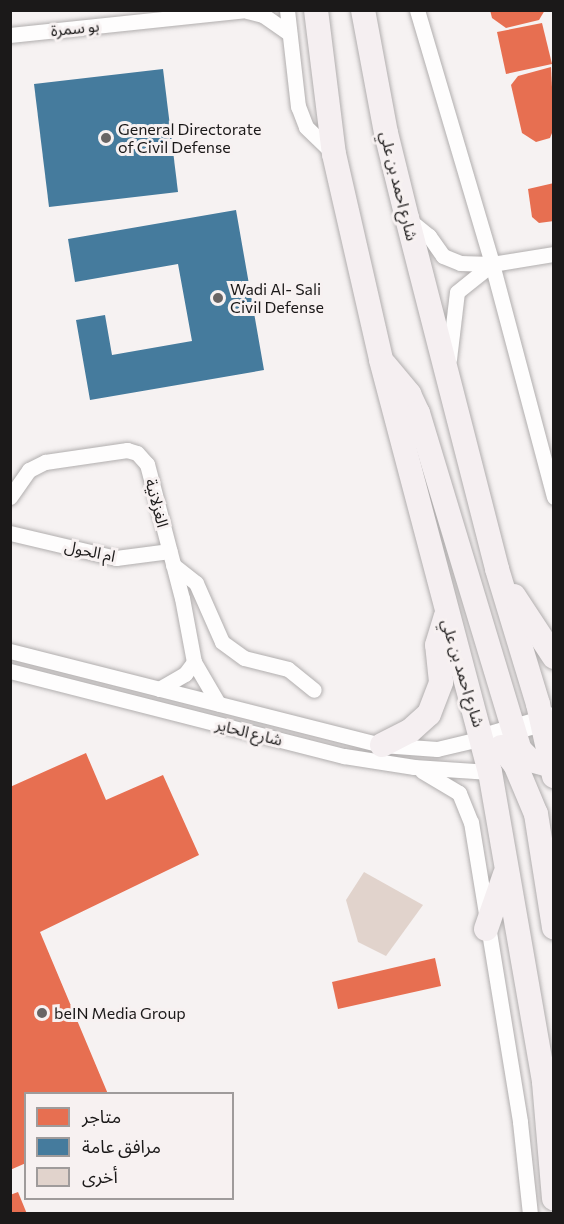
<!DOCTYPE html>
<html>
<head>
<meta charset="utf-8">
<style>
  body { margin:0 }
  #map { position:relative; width:564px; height:1224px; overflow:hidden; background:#f6f2f2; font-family:Commissioner,"Noto Sans Arabic",sans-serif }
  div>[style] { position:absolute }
  .shops>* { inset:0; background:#e76f51 }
  .public>* { inset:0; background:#457b9d }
  .building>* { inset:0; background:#e1d3cc }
  .roads { filter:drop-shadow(0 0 2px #b1aeae) drop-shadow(0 0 2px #b1aeae) }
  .street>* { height:15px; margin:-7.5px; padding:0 7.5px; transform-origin:7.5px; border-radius:7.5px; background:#fefdfd }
  .secondary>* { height:21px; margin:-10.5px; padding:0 10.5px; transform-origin:10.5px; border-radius:10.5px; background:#fefdfd }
  .primary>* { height:24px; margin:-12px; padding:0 12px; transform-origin:12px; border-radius:12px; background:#f5eff1 }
  .dots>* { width:16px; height:16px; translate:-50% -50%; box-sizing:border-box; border:3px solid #f7f1f1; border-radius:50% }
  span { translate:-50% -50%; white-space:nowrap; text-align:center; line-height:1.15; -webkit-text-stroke:6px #f7f1f1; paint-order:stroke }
  .street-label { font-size:16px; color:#1b1919 }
  .poi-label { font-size:16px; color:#1b1919 }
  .left { translate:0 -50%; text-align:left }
  .frame { position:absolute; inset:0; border:12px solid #1b1919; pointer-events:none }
  .legend { position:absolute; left:24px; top:1092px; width:210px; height:108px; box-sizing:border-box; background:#f7f1f1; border:2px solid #9f9b9b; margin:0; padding:8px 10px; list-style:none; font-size:18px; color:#1b1919 }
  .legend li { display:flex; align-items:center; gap:12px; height:30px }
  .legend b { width:30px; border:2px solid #9f9b9b }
</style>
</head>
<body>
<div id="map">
  <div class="shops">
    <i style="clip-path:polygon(490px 10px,545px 10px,539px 20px,506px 28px,492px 18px)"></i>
    <i style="clip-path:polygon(542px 23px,552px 64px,506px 74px,497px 32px)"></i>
    <i style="clip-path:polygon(551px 67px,554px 128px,550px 138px,536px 142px,522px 133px,511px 85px,518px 76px)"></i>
    <i style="clip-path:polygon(554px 183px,554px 221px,539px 223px,532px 217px,528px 189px)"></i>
    <i style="clip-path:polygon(86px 753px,106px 800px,163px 775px,199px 855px,40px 932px,108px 1094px,26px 1094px,26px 1163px,10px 1170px,10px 787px)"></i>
    <i style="clip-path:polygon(435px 958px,441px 986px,338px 1009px,332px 982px)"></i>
    <i style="clip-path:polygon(18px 1192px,27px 1214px,10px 1214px,10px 1195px)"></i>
  </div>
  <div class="public">
    <i style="clip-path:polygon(163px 69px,178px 192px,49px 207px,34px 84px)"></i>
    <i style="clip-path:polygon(236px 210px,264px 370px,90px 400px,76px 320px,105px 315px,112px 355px,192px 341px,178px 264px,75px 282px,68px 239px)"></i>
  </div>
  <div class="building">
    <i style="clip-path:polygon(364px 872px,423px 905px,386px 956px,358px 942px,346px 900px)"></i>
  </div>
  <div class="roads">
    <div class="street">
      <i style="left:287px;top:10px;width:97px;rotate:83.5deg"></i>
      <i style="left:298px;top:106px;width:22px;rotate:69deg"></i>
      <i style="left:306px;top:127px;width:39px;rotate:44deg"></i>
      <i style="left:417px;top:10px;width:265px;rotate:73.5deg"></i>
      <i style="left:492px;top:264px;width:241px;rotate:75.1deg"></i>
      <i style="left:247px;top:11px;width:16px;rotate:14deg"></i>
      <i style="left:263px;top:15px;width:32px;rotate:35deg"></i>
      <i style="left:10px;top:35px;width:240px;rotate:-6deg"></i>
      <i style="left:408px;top:219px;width:27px;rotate:39deg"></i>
      <i style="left:429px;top:236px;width:24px;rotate:55deg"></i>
      <i style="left:443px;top:256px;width:18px;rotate:22deg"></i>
      <i style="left:460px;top:263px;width:32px;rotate:2deg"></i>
      <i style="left:492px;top:264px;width:63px;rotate:-9.2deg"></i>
      <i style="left:449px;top:359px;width:67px;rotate:-83.2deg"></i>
      <i style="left:457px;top:292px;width:45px;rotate:-38.7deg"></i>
      <i style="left:10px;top:497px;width:33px;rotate:-55deg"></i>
      <i style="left:29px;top:470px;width:18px;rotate:-27deg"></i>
      <i style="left:45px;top:462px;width:83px;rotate:-8.3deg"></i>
      <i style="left:127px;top:450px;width:10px;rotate:17deg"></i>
      <i style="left:137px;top:453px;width:15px;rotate:48deg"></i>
      <i style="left:147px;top:464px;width:138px;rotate:75.4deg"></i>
      <i style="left:182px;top:598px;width:65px;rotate:79.4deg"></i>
      <i style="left:194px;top:662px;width:48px;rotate:59.7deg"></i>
      <i style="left:10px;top:533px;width:109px;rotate:13.3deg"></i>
      <i style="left:116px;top:558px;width:54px;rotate:-7.4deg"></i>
      <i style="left:173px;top:565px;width:29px;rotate:38deg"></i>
      <i style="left:196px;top:583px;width:64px;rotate:66.2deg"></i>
      <i style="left:222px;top:642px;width:27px;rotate:36deg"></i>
      <i style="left:244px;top:658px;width:45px;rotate:14deg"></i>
      <i style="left:288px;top:669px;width:33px;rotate:39deg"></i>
      <i style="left:10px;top:651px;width:384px;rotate:14.2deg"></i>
      <i style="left:382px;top:745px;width:55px;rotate:4.2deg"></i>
      <i style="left:437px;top:749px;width:47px;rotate:-13.4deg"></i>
      <i style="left:10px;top:671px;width:345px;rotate:14.3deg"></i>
      <i style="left:344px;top:756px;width:71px;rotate:8.9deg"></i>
      <i style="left:414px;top:767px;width:76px;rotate:3.8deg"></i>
      <i style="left:159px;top:689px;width:30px;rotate:-30deg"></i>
      <i style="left:185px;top:674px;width:15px;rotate:-53deg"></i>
      <i style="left:422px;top:771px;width:43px;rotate:30.7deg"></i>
      <i style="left:459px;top:793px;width:31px;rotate:68deg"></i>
      <i style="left:471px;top:822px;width:304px;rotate:80.7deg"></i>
      <i style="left:520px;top:1122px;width:93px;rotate:83.8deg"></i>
    </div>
    <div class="secondary">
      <i style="left:483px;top:738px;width:74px;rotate:-16.5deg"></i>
    </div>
    <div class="primary">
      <i style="left:316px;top:10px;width:145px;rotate:82.9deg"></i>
      <i style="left:334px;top:154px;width:211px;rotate:77.1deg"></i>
      <i style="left:381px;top:360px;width:426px;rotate:75.2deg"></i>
      <i style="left:490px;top:772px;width:315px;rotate:80.1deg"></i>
      <i style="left:544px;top:1082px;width:117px;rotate:85.1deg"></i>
      <i style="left:363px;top:10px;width:125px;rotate:79.4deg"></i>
      <i style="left:386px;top:133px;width:88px;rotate:76.1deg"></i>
      <i style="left:407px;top:218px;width:362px;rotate:75.6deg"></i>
      <i style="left:497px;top:569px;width:141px;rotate:73.1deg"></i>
      <i style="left:538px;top:704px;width:74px;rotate:77.5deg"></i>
      <i style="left:385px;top:365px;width:38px;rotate:50deg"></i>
      <i style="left:409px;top:394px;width:21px;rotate:65deg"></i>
      <i style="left:418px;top:413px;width:352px;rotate:73.2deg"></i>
      <i style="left:520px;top:750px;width:14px;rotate:45deg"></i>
      <i style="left:530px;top:760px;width:23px;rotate:15deg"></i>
      <i style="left:514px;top:596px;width:73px;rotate:56.7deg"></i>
      <i style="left:382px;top:745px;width:31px;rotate:-27deg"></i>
      <i style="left:410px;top:731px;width:25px;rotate:-42deg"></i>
      <i style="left:429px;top:714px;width:34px;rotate:-69deg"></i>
      <i style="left:441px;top:682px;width:37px;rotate:-96deg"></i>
      <i style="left:437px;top:645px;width:30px;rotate:-73deg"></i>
      <i style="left:501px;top:747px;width:22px;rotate:51deg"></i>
      <i style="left:515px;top:764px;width:54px;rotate:67.2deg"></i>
      <i style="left:536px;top:814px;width:115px;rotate:81deg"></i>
      <i style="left:486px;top:929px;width:58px;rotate:-70.9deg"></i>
    </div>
  </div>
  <div class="dots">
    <i style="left:106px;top:138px;background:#686565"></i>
    <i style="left:218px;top:298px;background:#686565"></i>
    <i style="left:42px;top:1013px;background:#686565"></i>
  </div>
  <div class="street-label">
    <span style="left:75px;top:28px;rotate:-6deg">بو سمرة</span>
    <span style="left:399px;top:186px;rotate:76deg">شارع احمد بن علي</span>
    <span style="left:157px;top:503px;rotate:75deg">الغزلانية</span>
    <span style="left:90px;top:551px;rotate:12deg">ام الحول</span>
    <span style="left:463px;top:673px;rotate:73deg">شارع احمد بن علي</span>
    <span style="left:249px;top:732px;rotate:14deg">شارع الحاير</span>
  </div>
  <div class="poi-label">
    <span class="left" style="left:118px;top:138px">General Directorate<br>of Civil Defense</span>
    <span class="left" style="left:230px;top:298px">Wadi Al- Sali<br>Civil Defense</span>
    <span class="left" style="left:54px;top:1013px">beIN Media Group</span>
  </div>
  <div class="frame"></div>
  <ul class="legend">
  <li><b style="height:16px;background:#e76f51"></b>متاجر</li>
  <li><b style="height:16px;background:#457b9d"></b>مرافق عامة</li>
  <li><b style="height:16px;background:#e1d3cc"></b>أخرى</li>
  </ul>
</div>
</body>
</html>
